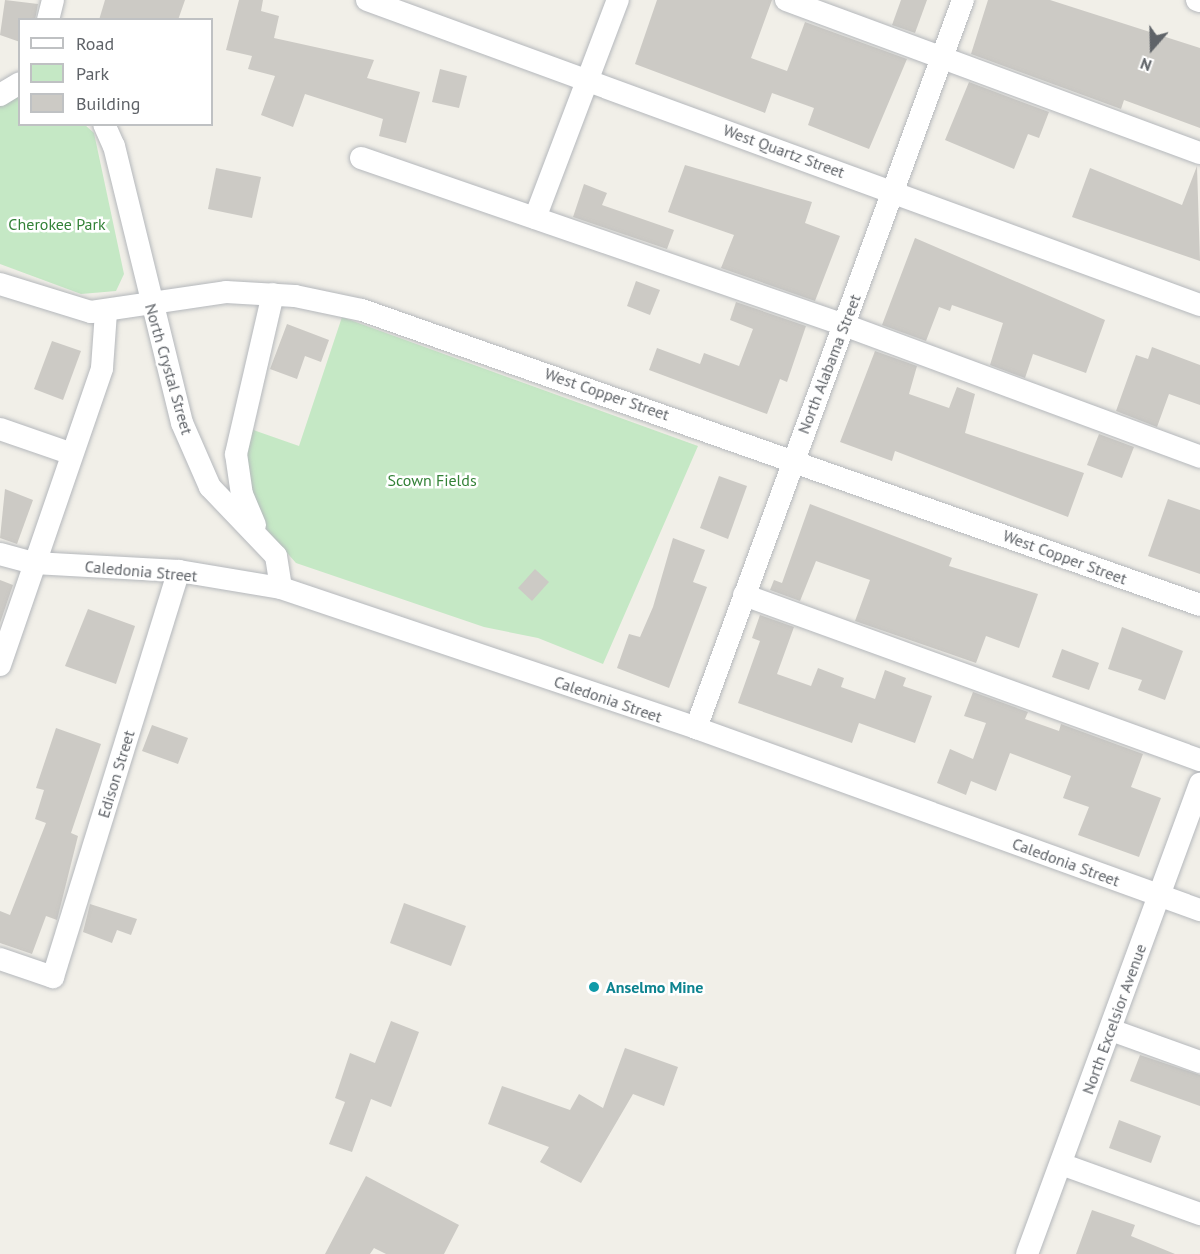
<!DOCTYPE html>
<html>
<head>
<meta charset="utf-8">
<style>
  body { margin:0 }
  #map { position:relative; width:1200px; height:1254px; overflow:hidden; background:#f1efe8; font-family:"PT Sans",sans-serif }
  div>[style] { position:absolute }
  .green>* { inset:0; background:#c5e8c5 }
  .building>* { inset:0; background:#cccac5 }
  .roads { filter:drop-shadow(0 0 2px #b5b8bc) drop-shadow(0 0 2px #b5b8bc) }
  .minor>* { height:22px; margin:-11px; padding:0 11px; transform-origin:11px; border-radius:11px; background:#fff }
  .dots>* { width:16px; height:16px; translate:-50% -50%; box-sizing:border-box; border:3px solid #fff; border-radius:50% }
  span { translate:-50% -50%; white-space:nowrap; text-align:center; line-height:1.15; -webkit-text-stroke:5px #fff; paint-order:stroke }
  .street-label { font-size:16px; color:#5f6368 }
  .park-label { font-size:16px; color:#348238 }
  .culture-label { font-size:16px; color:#0d838f; font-weight:700 }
  .left { translate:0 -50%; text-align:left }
  .legend { position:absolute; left:18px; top:18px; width:195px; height:108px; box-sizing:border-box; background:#fff; border:2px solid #bfc1c3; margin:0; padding:8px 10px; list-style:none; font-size:18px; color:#5f6368 }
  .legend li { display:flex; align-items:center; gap:12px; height:30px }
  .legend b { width:30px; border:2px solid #bfc1c3 }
  .north { position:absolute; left:1122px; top:18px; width:60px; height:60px; -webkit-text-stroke:4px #fff; paint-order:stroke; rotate:200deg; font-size:16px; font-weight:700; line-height:24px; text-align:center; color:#5f6368 }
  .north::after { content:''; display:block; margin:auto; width:21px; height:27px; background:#5f6368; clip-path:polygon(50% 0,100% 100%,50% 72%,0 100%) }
</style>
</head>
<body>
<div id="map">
  <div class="green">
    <i style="clip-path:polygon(19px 94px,20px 124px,85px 125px,94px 133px,124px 274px,116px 291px,81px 294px,0 264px,0 100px)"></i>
    <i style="clip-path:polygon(342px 317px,698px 446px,603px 664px,538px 638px,484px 627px,296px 563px,267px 530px,243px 484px,245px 427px,299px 446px)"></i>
  </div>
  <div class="building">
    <i style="clip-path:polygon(5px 0,38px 4px,35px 20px,20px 20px,20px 42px,0 35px)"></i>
    <i style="clip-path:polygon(105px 0,185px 0,178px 20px,99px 20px)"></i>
    <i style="clip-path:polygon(239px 0,263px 0,261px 11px,279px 16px,274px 38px,374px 60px,367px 78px,420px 92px,406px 143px,379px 136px,383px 119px,305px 94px,293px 127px,261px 115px,275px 76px,248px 69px,252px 56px,226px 50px)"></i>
    <i style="clip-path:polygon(657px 0,772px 0,751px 58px,787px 71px,805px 22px,907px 59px,869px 149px,808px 125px,814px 108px,772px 93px,765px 113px,635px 64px)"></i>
    <i style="clip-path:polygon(901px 0,927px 0,915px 33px,892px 25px)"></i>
    <i style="clip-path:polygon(988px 0,1050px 0,1200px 48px,1200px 128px,1124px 100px,1121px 109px,971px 54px)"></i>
    <i style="clip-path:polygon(440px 69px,467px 76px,459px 108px,432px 102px)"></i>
    <i style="clip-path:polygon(969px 82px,1049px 112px,1039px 138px,1028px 134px,1014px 169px,945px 140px)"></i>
    <i style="clip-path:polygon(685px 165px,812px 202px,805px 223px,840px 236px,815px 301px,721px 268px,734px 235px,668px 212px)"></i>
    <i style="clip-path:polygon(1197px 166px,1200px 261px,1072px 217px,1090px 168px,1182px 205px)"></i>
    <i style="clip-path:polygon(216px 168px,261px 177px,252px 218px,208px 209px)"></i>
    <i style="clip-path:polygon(584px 184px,607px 193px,602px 205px,674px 230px,667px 249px,573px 217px)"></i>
    <i style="clip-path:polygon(915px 238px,1105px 320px,1086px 373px,1033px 354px,1025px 378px,990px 365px,1003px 323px,952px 305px,950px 311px,939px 307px,926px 341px,882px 325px)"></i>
    <i style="clip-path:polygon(636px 281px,660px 290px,650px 315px,627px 306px)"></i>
    <i style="clip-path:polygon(736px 302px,806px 326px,787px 382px,780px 379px,767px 414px,649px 370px,657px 348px,700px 364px,704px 353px,739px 366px,753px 329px,730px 320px)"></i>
    <i style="clip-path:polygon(287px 324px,329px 340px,321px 362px,305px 356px,297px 379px,270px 369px)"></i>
    <i style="clip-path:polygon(52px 341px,81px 351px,63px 400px,34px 389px)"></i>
    <i style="clip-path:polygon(1152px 347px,1200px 365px,1200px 405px,1169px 394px,1157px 427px,1116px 411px,1136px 355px,1148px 359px)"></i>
    <i style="clip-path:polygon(875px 351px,917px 366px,909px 394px,949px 408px,957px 387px,975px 394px,965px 433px,1084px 473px,1068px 517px,895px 451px,892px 461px,840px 442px)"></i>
    <i style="clip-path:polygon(1099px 434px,1134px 447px,1122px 478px,1087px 465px)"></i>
    <i style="clip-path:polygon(719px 476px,747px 486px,728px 539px,700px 528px)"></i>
    <i style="clip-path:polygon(5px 489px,33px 500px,17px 544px,0 538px)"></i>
    <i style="clip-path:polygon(1168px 499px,1200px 510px,1200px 574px,1148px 556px)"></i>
    <i style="clip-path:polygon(810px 504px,952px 558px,949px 566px,1038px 594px,1019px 648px,986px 636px,976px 663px,855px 621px,870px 580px,816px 561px,800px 601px,770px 590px,774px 580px,782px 583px)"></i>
    <i style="clip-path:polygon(673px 538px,705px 550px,693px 582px,707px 587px,669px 688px,617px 668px,629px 634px,640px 637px,653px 607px)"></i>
    <i style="clip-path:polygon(535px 569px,549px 582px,532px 601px,518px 588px)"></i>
    <i style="clip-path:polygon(0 580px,13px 585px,0 623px)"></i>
    <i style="clip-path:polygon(88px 609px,135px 626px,116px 684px,65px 666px)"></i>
    <i style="clip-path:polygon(760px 615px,794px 627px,777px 674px,811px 686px,818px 668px,844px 678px,841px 687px,875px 699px,885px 670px,906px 678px,903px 686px,932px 696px,915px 743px,859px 723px,852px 743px,738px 703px,760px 641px,752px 638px)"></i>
    <i style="clip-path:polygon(1122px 627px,1183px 651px,1165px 700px,1138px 690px,1142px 680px,1108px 669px)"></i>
    <i style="clip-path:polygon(1062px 649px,1099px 663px,1089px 690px,1052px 677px)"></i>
    <i style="clip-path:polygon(973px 692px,1028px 712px,1025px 719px,1059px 731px,1061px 724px,1143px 754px,1131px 787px,1161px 798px,1139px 857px,1078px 835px,1089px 807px,1063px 798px,1071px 776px,1010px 753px,996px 791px,971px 781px,966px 795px,937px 783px,950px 749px,973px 759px,986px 723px,964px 716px)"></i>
    <i style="clip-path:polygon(152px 725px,188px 738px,178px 764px,142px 751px)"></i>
    <i style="clip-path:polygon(56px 728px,101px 744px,71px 833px,78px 836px,57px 920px,46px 916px,32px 954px,0 943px,0 911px,10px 915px,46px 823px,35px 819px,44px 790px,36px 788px)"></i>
    <i style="clip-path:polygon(404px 903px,466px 926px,451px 966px,390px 943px)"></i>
    <i style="clip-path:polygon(90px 904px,137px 919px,131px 935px,117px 930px,112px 943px,83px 932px)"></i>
    <i style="clip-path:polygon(391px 1021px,419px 1032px,391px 1107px,371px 1099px,352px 1152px,329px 1144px,345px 1102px,335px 1098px,350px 1053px,375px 1063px)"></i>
    <i style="clip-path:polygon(625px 1048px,678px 1067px,664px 1106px,633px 1094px,581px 1183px,540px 1162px,549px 1147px,488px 1124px,502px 1086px,570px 1110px,579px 1094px,603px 1108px)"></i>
    <i style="clip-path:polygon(1140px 1055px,1200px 1075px,1200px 1106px,1130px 1081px)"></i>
    <i style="clip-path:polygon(1119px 1120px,1161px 1136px,1151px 1163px,1109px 1148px)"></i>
    <i style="clip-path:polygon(366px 1176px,459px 1225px,444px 1254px,386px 1254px,374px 1248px,370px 1254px,325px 1254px)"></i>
    <i style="clip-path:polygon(1092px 1210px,1135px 1225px,1131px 1236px,1175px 1254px,1076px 1254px)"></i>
  </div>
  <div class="roads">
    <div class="minor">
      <i style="left:367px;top:0;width:887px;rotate:20.11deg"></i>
      <i style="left:786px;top:0;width:441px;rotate:20.3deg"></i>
      <i style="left:1197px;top:0;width:3px;rotate:18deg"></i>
      <i style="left:48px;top:20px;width:21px;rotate:-76deg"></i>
      <i style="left:0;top:95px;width:23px;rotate:-31deg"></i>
      <i style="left:104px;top:124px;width:24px;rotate:66deg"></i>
      <i style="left:114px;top:146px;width:285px;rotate:76.2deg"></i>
      <i style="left:182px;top:423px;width:70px;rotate:66.4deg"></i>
      <i style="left:210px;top:487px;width:95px;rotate:46.3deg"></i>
      <i style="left:276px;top:556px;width:32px;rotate:81deg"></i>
      <i style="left:361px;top:158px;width:511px;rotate:19.07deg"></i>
      <i style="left:844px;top:325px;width:380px;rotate:20.3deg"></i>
      <i style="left:535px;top:218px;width:233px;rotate:-69.2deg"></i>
      <i style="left:0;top:284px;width:95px;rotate:17.1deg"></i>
      <i style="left:91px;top:312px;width:136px;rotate:-8.4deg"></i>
      <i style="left:226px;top:292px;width:69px;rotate:3.3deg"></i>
      <i style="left:295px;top:296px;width:68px;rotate:11.8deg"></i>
      <i style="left:362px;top:310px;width:888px;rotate:19.39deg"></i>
      <i style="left:0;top:429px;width:76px;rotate:19.1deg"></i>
      <i style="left:255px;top:525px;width:33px;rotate:-113deg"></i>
      <i style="left:242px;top:495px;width:41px;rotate:-98.3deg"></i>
      <i style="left:236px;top:454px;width:164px;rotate:-77deg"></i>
      <i style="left:0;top:554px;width:35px;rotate:15deg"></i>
      <i style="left:34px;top:563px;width:145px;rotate:3.2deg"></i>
      <i style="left:179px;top:571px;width:103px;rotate:9.5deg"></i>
      <i style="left:281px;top:588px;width:438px;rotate:18.6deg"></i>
      <i style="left:696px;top:728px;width:536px;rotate:19.86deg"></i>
      <i style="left:744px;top:595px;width:485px;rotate:19.9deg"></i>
      <i style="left:0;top:665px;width:314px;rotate:-71deg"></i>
      <i style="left:102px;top:368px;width:56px;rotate:-85.9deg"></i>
      <i style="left:696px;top:728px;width:775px;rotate:-69.86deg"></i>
      <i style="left:0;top:959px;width:56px;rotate:18.8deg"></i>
      <i style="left:53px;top:977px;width:425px;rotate:-72.8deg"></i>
      <i style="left:1111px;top:1030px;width:95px;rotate:19.8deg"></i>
      <i style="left:1061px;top:1164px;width:148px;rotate:19.8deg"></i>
      <i style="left:1027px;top:1254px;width:501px;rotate:-69.79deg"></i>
    </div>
  </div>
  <div class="dots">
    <i style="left:594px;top:987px;background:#0f9aa8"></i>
  </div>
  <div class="street-label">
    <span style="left:784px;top:151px;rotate:20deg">West Quartz Street</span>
    <span style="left:829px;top:364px;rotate:-69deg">North Alabama Street</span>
    <span style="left:169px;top:369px;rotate:74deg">North Crystal Street</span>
    <span style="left:607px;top:394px;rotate:19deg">West Copper Street</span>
    <span style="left:1065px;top:557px;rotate:20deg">West Copper Street</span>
    <span style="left:141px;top:571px;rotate:5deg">Caledonia Street</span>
    <span style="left:608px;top:699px;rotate:19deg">Caledonia Street</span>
    <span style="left:116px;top:774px;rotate:-73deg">Edison Street</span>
    <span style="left:1066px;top:862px;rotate:20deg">Caledonia Street</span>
    <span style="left:1114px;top:1019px;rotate:-70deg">North Excelsior Avenue</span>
  </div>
  <div class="park-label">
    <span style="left:57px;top:224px">Cherokee Park</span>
    <span style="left:432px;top:480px">Scown Fields</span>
  </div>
  <div class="culture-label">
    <span class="left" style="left:606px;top:987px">Anselmo Mine</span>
  </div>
  <ul class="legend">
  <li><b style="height:8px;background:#fff"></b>Road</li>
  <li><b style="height:16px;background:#c5e8c5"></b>Park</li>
  <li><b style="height:16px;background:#cccac5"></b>Building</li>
  </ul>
  <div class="north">N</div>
</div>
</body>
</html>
